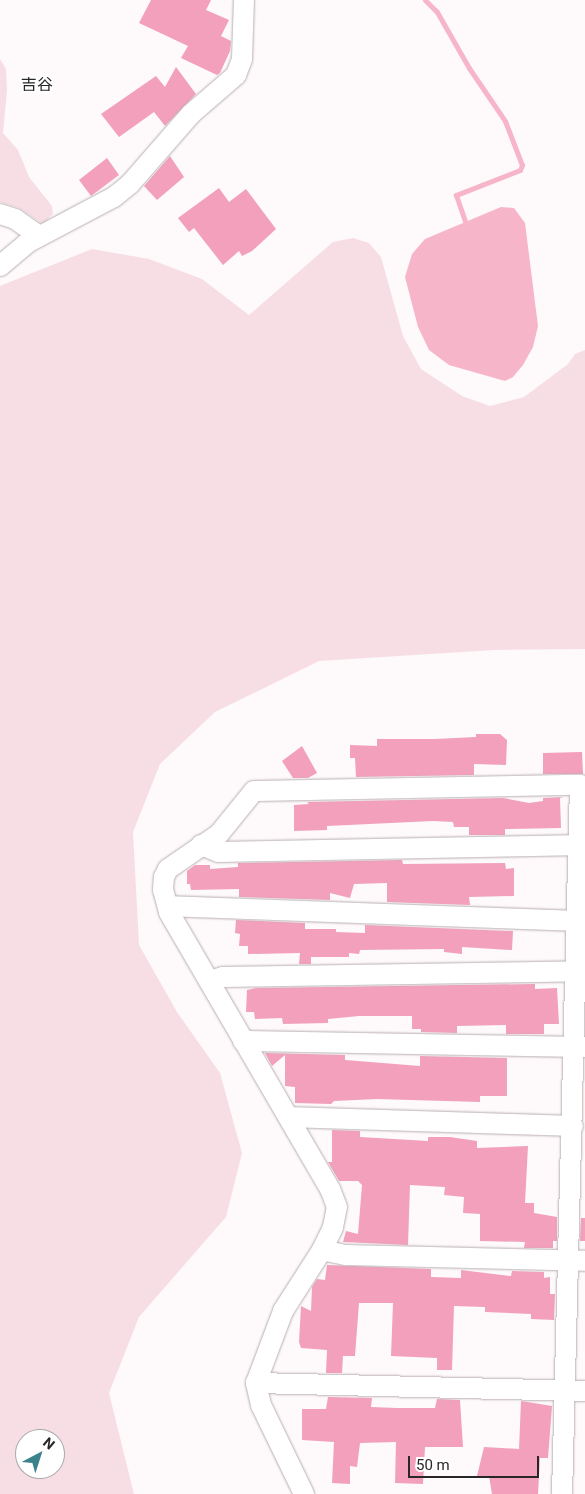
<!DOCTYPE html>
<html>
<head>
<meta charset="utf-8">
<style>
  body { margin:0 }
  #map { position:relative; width:585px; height:1494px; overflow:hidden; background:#fef9fa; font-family:Roboto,"Noto Sans JP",sans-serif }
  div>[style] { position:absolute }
  .green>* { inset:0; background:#f7dee5 }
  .water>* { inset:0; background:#f7b5ca }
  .stream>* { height:5px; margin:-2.5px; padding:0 2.5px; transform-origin:2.5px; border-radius:2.5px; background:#f7b5ca }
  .building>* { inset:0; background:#f2a0bb }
  .roads { filter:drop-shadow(0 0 1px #b8afb2) drop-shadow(0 0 1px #b8afb2) }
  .minor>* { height:20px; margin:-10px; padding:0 10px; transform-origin:10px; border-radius:10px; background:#fff }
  span { translate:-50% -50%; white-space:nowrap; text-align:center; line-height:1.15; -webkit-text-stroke:4px #fff; paint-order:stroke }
  .quarter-label { font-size:16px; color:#292627 }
  .north { position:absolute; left:15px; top:1429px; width:50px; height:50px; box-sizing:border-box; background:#fff; border:1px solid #a9a8a9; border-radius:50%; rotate:40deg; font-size:14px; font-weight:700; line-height:20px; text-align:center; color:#292627 }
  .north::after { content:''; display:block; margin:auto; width:18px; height:22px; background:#3b828c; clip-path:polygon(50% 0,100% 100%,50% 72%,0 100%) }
  .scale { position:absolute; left:408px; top:1456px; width:131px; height:22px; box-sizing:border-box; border:2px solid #292627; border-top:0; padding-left:6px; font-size:15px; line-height:18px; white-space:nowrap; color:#292627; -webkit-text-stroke:4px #fff; paint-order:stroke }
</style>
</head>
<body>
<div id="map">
  <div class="green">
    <i style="clip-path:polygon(0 59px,6px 69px,7px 90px,3px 133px,18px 150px,29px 177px,52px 206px,53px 214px,43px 224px,19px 208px,0 202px)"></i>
    <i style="clip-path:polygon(evenodd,353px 238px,369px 243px,381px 257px,403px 336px,421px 369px,462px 396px,490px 406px,524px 397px,568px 364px,575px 354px,585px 350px,585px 649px,494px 650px,319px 661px,215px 712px,160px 764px,133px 832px,139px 945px,177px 1012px,220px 1073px,242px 1153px,226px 1217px,139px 1317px,109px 1393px,134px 1494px,0 1494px,0 286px,92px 249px,149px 259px,202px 279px,249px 315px,333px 242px,353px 238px,25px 1439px,55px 1439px,55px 1469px,25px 1469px,25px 1439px)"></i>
  </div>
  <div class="water">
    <i style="clip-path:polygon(501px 207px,514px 208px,525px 223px,538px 326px,533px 347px,523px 365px,513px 377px,505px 381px,449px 365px,429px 350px,418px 327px,405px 277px,412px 254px,425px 239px)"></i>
  </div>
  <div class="stream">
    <i style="left:425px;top:0;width:17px;rotate:45deg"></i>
    <i style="left:437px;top:12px;width:64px;rotate:60.3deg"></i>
    <i style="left:469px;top:68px;width:64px;rotate:55.8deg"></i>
    <i style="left:505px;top:121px;width:47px;rotate:68.9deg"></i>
    <i style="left:522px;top:165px;width:5px;rotate:112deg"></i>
    <i style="left:520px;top:170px;width:69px;rotate:158.7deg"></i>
    <i style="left:456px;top:195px;width:34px;rotate:71deg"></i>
  </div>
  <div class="building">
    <i style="clip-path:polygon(151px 0,211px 0,206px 10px,229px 20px,221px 36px,231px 41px,230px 51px,220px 73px,217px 75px,181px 58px,188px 46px,139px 23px)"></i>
    <i style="clip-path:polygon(176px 67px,196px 94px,165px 126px,154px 112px,119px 137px,101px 114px,156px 76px,165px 87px)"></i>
    <i style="clip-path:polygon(170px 156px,184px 177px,157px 200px,144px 186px)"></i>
    <i style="clip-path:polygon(107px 158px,119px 175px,91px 196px,79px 180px)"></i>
    <i style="clip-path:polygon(219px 188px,229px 202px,246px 189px,276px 229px,252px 251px,242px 256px,239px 251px,223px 265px,194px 228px,189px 232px,178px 218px)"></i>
    <i style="clip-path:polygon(476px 734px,500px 734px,507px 740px,506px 765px,474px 764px,474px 775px,356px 777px,355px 758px,350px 758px,350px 745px,377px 746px,377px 739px,435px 739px,476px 737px)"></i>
    <i style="clip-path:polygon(302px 746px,317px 773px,308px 778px,293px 778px,282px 761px)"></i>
    <i style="clip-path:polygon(582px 752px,583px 774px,543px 774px,543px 753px)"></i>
    <i style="clip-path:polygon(563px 797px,560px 798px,561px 828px,505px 829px,505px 835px,469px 835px,469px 827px,454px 827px,453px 822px,433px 821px,327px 826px,327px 830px,294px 831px,294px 805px,309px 804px,307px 802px,503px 798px,529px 803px,543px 801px,543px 798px)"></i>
    <i style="clip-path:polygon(402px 860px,403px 864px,505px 863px,506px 869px,514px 868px,514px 896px,469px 897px,470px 905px,387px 902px,387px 883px,354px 884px,350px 898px,330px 893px,330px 900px,239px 897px,239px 889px,191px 890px,190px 884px,187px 884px,187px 871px,195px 865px,210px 865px,210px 869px,238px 867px,238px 863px)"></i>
    <i style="clip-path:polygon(236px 920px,305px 923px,305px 929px,336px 929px,336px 932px,365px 933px,365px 925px,513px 931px,512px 950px,462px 947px,462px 954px,444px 952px,444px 949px,360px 950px,359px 954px,349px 953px,349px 957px,311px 957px,311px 964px,299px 964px,300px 953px,248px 954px,248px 946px,239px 946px,240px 934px,235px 933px)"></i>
    <i style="clip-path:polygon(535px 984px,535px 989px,557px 988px,559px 1024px,544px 1024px,544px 1034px,506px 1034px,506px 1025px,457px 1026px,457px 1033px,421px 1032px,421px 1029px,412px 1029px,412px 1016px,359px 1016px,328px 1019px,328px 1023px,283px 1024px,282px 1018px,255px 1019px,254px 1012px,246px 1012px,247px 990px,256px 988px)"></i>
    <i style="clip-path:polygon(265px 1053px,345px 1055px,345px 1060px,420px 1066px,420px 1056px,507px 1058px,507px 1096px,480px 1096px,480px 1102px,377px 1099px,334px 1101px,331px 1104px,295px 1103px,295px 1087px,285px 1086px,285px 1055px,272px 1066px)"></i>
    <i style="clip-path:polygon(332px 1130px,360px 1131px,360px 1137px,428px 1141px,428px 1137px,450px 1137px,477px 1141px,477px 1148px,528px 1146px,525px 1203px,534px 1203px,534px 1213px,557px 1217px,557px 1241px,553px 1241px,553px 1248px,524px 1248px,525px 1242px,480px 1241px,480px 1214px,463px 1213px,464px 1197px,444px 1195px,445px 1187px,410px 1185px,408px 1245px,343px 1242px,346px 1231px,358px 1234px,362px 1185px,358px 1181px,339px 1181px,328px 1162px,332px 1162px)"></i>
    <i style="clip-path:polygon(581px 1218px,585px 1218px,585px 1241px,580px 1241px)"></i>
    <i style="clip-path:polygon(327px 1265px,431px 1269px,431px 1277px,461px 1278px,461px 1270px,511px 1276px,512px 1271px,544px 1272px,544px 1278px,550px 1277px,550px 1294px,555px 1294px,554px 1320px,531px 1319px,531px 1314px,485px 1312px,485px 1307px,454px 1306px,452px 1370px,437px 1370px,437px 1358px,391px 1356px,393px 1303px,359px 1303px,355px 1356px,343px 1356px,342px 1373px,326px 1373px,327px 1350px,301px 1348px,299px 1342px,301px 1306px,311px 1311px,312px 1287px,317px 1279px,325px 1280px)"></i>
    <i style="clip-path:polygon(328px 1397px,372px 1398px,371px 1407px,397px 1408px,435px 1408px,437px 1399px,460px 1400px,463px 1447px,425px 1447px,423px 1484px,395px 1483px,396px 1442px,360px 1443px,357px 1467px,350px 1466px,350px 1484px,332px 1483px,334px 1442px,302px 1440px,302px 1409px,326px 1409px)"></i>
    <i style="clip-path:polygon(521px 1401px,552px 1406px,548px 1458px,540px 1458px,538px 1494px,492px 1494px,489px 1476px,477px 1476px,484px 1447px,519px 1449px)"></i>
  </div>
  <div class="roads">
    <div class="minor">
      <i style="left:0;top:214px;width:16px;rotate:18deg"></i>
      <i style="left:15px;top:219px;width:29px;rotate:35deg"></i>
      <i style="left:0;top:266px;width:35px;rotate:-40deg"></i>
      <i style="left:27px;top:243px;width:98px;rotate:-27.9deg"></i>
      <i style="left:114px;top:197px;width:21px;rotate:-39deg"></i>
      <i style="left:130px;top:184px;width:93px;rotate:-48.9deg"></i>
      <i style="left:191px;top:114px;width:60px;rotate:-40.9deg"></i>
      <i style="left:236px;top:75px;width:17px;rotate:-69deg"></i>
      <i style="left:242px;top:59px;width:59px;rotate:-88.1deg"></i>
      <i style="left:201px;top:845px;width:18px;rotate:22deg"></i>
      <i style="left:218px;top:852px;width:367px;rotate:-1.1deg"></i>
      <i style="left:168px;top:906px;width:408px;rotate:2.1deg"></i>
      <i style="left:209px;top:981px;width:15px;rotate:-16deg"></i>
      <i style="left:223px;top:977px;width:362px;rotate:-0.9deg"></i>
      <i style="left:243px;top:1041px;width:342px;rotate:1deg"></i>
      <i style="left:289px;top:1117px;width:284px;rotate:1.8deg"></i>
      <i style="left:322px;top:1250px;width:25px;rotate:12deg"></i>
      <i style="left:346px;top:1255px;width:239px;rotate:1.4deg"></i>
      <i style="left:256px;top:1383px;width:329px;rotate:1.4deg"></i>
      <i style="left:304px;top:1494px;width:99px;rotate:-115.8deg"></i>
      <i style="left:261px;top:1405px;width:23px;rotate:-103deg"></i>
      <i style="left:256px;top:1383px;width:77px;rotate:-69.4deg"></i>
      <i style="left:283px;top:1311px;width:72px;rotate:-57.4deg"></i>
      <i style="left:322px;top:1250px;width:25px;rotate:-64deg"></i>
      <i style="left:333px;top:1227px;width:20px;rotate:-79deg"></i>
      <i style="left:337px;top:1207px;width:19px;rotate:-111deg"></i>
      <i style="left:330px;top:1189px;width:320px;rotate:-120.2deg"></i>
      <i style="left:169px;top:912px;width:23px;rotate:-105deg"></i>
      <i style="left:163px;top:890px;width:13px;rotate:-86deg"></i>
      <i style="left:164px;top:877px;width:9px;rotate:-63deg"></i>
      <i style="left:168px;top:869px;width:62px;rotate:-34.5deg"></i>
      <i style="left:219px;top:834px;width:55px;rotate:-50.9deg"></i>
      <i style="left:254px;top:791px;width:326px;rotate:-1.1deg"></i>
      <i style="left:580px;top:785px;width:709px;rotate:91.45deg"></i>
    </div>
  </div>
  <div class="quarter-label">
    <span style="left:37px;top:85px">吉谷</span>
  </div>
  <div class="north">N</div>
  <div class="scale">50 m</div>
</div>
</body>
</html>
